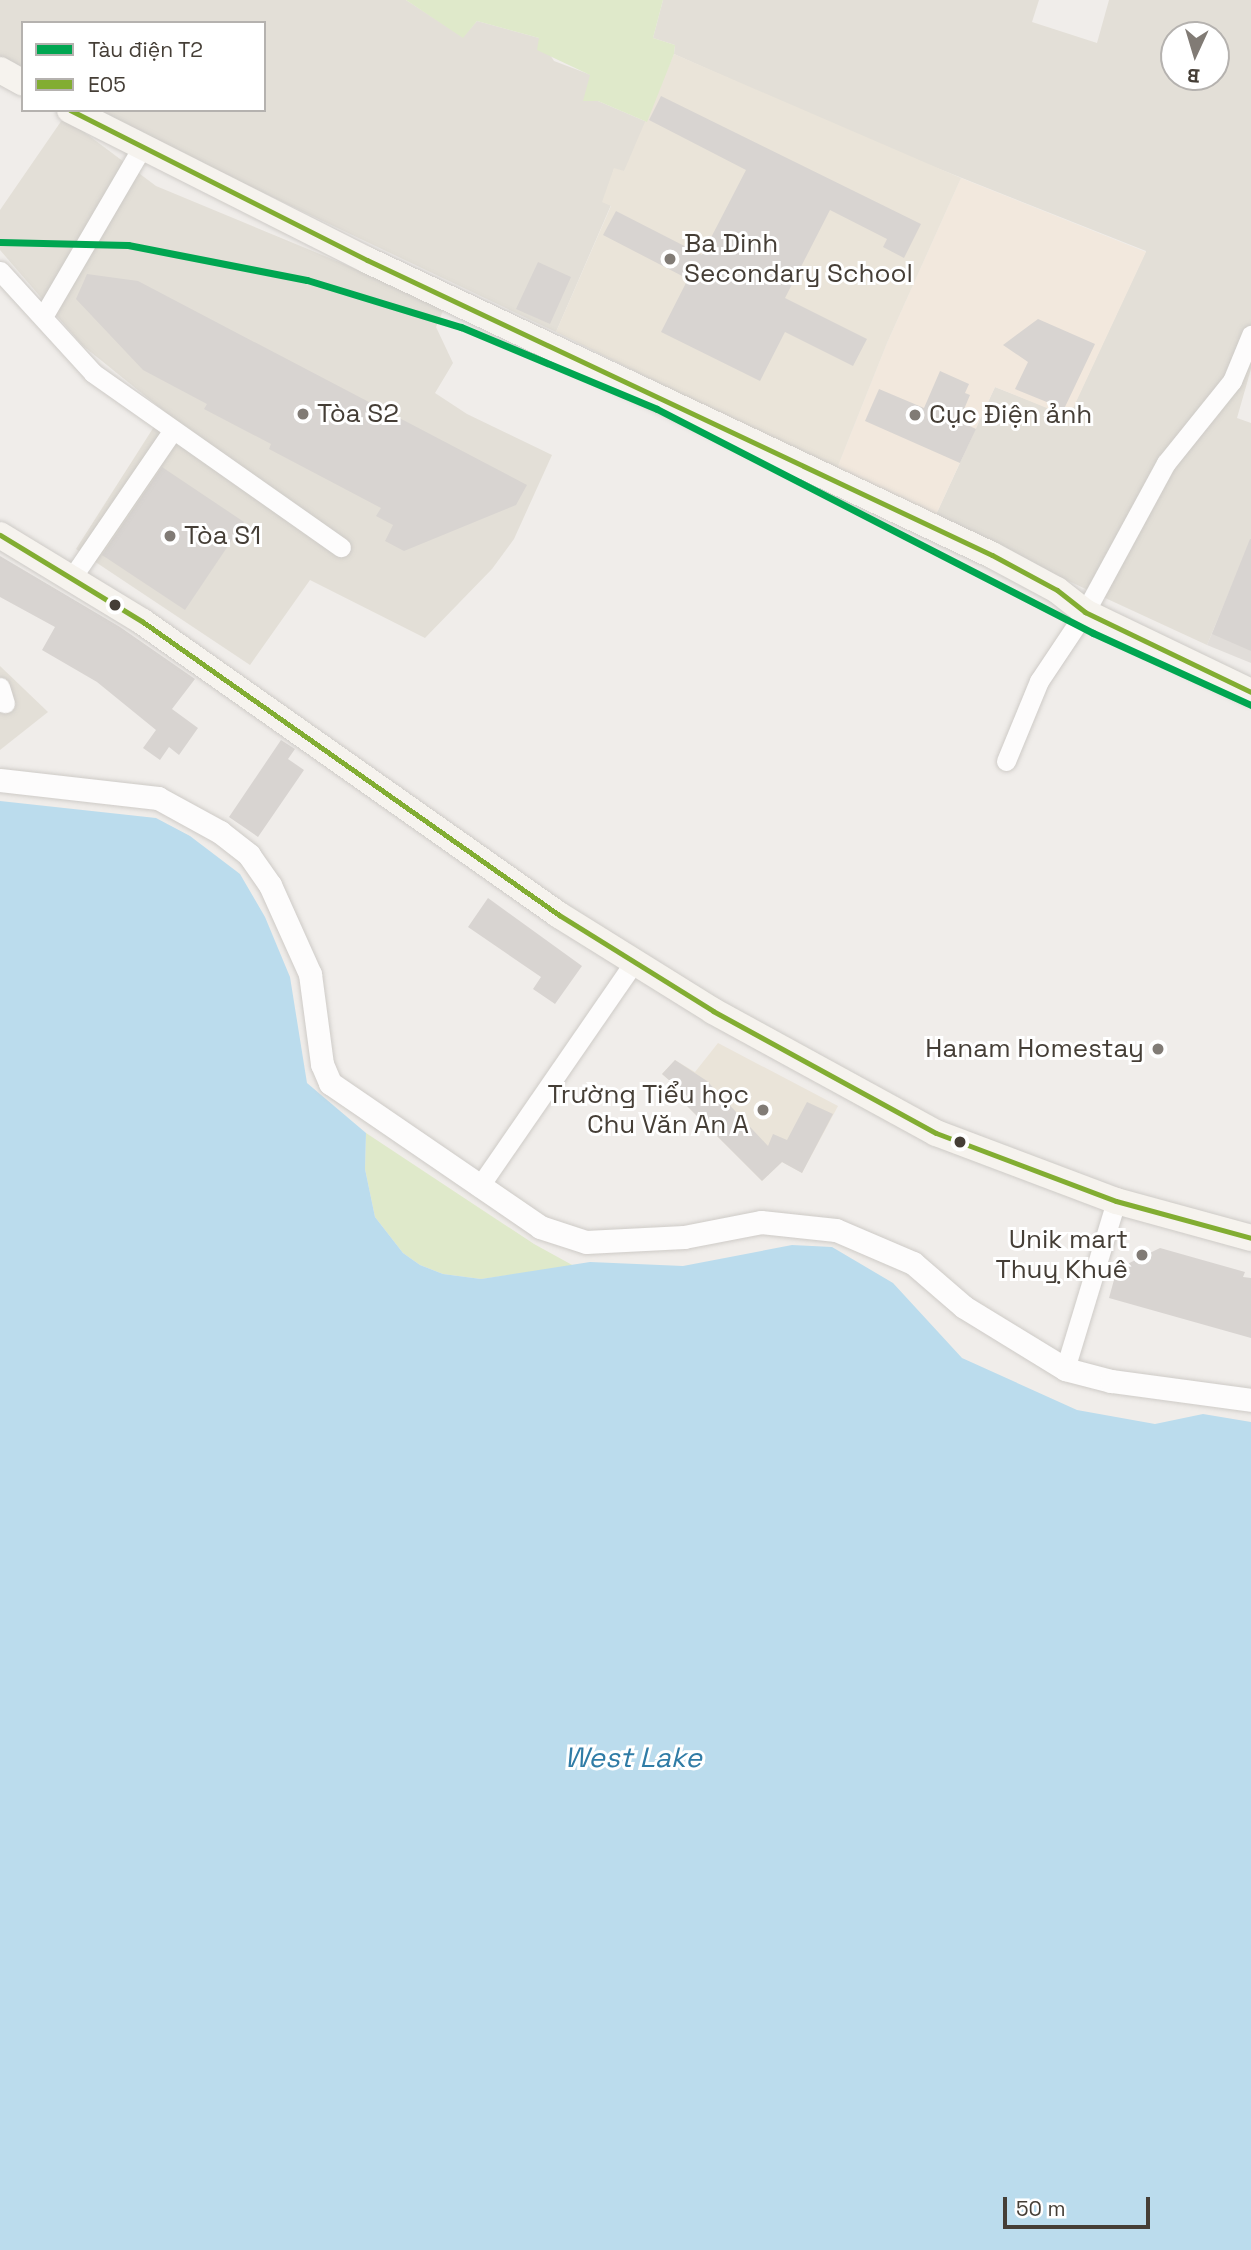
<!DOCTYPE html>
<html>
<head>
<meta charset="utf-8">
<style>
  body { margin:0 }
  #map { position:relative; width:1251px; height:2250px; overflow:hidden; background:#f0edea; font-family:"Space Grotesk",sans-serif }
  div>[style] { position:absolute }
  .residential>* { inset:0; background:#e3dfd7 }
  .commercial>* { inset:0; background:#f2e8dd }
  .industrial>* { inset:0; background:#e1ddd9 }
  .education>* { inset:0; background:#eae4d9 }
  .green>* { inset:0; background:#dfe9ca }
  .water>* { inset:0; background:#bbdced }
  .building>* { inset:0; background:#d8d4d1 }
  .roads { filter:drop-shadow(0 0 2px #cecbc7) drop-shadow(0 0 2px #cecbc7) }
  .minor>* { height:19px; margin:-9.5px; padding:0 9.5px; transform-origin:9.5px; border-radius:9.5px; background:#fdfcfc }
  .tertiary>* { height:23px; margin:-11.5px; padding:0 11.5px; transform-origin:11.5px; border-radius:11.5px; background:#fdfcfc }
  .secondary>* { height:26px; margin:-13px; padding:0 13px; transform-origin:13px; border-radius:13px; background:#f6f3ee }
  .bus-1>* { height:5px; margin:-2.5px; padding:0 2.5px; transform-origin:2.5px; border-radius:2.5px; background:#82ad32 }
  .metro-1>* { height:7px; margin:-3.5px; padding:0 3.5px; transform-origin:3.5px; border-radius:3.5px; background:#00a651 }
  .dots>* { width:19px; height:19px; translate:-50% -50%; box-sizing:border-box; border:4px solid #fff; border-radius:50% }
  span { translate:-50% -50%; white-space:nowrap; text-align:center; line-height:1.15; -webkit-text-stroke:6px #fff; paint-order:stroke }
  .poi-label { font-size:26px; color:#453e36 }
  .left { translate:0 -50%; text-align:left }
  .right { translate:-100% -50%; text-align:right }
  .water-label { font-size:28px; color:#307ca6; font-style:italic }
  .legend { position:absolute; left:21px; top:21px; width:245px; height:91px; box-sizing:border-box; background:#fff; border:2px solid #b5b2af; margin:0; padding:9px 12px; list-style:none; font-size:21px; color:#453e36 }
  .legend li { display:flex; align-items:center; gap:14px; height:35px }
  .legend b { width:35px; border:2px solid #b5b2af }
  .north { position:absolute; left:1160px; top:21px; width:70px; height:70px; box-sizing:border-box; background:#fff; border:2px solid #b5b2af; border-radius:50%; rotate:184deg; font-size:19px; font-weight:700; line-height:28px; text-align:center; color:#453e36 }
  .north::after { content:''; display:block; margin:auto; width:24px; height:32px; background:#817b75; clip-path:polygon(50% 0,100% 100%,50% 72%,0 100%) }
  .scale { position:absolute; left:1003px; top:2197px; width:147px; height:32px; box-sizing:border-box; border:4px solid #453e36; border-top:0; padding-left:9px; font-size:21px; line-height:24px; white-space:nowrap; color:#453e36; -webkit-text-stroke:5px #fff; paint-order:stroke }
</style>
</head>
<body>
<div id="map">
  <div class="residential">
    <i style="clip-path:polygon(0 0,406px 0,463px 37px,477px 21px,539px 38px,554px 61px,591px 75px,598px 101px,647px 122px,624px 172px,614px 169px,603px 202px,611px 205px,556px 332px,90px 110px,264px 110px,264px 23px,23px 23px,23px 73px,0 61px)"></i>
    <i style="clip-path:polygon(evenodd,663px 0,1039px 0,1032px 22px,1097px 43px,1109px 0,1251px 0,1251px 369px,1237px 418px,1251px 423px,1251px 540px,1207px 645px,934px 519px,995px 387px,1069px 416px,1146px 251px,879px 145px,674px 54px,675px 45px,653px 38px,663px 0,1174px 35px,1216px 35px,1216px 77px,1174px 77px,1174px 35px)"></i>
    <i style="clip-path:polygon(64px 117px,156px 186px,445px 306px,436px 327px,453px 363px,435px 393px,467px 414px,552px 455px,514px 539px,492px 569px,425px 638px,310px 580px,250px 665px,76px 549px,164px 411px,82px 345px,0 250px,0 210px)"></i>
    <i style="clip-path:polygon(0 666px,48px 712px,0 750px)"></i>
  </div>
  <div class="commercial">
    <i style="clip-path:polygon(961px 178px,1146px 252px,1069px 417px,995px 387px,934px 519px,836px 471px,887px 343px)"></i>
  </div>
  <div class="industrial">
    <i style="clip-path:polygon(1251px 540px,1251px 663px,1207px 645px)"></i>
  </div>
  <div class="education">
    <i style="clip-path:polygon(674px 54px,961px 178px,887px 343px,836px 471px,556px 332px,611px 206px,602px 202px,614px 168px,624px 171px)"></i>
    <i style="clip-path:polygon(718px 1043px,838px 1106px,802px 1173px,782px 1162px,762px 1181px,687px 1106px,692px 1100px,662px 1074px,675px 1060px,695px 1072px)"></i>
  </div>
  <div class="green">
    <i style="clip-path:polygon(406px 0,663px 0,653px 38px,675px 45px,674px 54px,647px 122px,598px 101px,583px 101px,590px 75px,537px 50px,539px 38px,477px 21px,463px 38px)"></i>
    <i style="clip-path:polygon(366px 1133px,534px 1244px,574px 1266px,481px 1279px,443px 1274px,420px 1265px,403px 1253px,375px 1217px,365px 1169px)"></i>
  </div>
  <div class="water">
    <i style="clip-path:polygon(0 801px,156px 818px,190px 836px,240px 874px,265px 917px,290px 977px,307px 1083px,366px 1133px,365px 1169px,375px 1217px,403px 1253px,420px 1265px,443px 1274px,481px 1279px,590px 1262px,683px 1266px,792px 1245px,832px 1247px,893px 1283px,962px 1358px,1077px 1410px,1155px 1424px,1203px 1414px,1251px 1422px,1251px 2250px,0 2250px)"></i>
  </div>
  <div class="building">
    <i style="clip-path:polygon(661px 96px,921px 224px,904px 258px,883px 247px,887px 239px,830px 210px,785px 298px,867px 339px,853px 366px,785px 332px,760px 381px,661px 332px,688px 279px,603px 235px,616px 211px,702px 255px,746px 170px,649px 120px)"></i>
    <i style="clip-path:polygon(538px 262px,571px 277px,550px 324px,516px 309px)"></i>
    <i style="clip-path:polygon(87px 274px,138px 281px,527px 485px,516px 505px,404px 551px,385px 541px,393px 525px,376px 516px,381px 508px,269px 449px,271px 444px,204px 409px,207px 404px,143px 370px,76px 299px)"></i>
    <i style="clip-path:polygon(1038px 319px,1095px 344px,1064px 409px,1015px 389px,1028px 362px,1003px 345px)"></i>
    <i style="clip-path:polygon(940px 371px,969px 384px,965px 393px,970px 395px,959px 421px,976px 429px,960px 463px,865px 421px,879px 389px,924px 408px)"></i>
    <i style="clip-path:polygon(162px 467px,244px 522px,185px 610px,102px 555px)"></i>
    <i style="clip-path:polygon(1250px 539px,1251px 539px,1251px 651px,1212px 634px)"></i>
    <i style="clip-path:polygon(0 556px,120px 627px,195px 679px,172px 709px,198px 728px,179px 755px,169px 747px,160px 760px,143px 748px,156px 730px,97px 682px,42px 650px,55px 627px,0 597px)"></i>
    <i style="clip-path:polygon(281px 740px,295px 749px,288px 759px,304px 770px,258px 837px,229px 817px)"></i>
    <i style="clip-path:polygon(488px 898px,582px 966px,555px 1004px,533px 989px,541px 977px,468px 927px)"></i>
    <i style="clip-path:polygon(675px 1060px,707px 1081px,768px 1146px,773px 1134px,787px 1140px,807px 1102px,833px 1114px,802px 1173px,782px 1162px,762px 1181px,687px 1106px,692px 1100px,662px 1074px)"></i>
    <i style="clip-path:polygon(1160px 1248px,1245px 1272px,1243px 1277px,1251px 1278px,1251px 1338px,1109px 1298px,1117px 1269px)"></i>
  </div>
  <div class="roads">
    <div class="minor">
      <i style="left:0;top:271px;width:138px;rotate:47.6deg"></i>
      <i style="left:93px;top:373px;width:303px;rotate:35.1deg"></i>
      <i style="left:44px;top:315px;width:194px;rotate:-59.7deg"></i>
      <i style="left:73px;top:576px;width:177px;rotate:-55.6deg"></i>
      <i style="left:0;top:687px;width:17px;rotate:73deg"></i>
      <i style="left:1006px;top:761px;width:87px;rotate:-67.6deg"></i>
      <i style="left:1039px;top:681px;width:83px;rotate:-56.3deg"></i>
      <i style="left:1085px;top:612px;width:170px;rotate:-61.5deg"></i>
      <i style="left:1166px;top:463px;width:105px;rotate:-51.2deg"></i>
      <i style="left:1232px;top:381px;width:50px;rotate:-67.6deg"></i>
      <i style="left:479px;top:1187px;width:273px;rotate:-55.4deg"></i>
      <i style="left:1065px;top:1369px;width:176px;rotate:-73.1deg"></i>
    </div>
    <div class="tertiary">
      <i style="left:0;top:780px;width:159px;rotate:6.5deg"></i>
      <i style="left:158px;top:798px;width:71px;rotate:28.7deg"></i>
      <i style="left:220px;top:832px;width:37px;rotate:38deg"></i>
      <i style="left:249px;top:855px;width:37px;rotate:55deg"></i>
      <i style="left:270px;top:885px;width:98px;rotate:65.8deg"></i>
      <i style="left:310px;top:974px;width:91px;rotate:82.4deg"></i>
      <i style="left:322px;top:1064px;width:21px;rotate:67deg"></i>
      <i style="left:330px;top:1083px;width:255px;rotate:34.4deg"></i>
      <i style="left:540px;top:1227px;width:48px;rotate:18.1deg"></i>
      <i style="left:586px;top:1242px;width:98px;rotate:-2.9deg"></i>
      <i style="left:684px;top:1237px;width:78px;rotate:-11deg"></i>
      <i style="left:761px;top:1222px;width:75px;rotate:6.1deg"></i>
      <i style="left:836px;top:1230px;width:84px;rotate:23.2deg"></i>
      <i style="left:913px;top:1263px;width:67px;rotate:40.8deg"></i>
      <i style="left:964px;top:1307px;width:119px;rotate:31.5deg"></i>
      <i style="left:1065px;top:1369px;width:48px;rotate:14.6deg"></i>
      <i style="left:1111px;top:1381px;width:141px;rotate:7.7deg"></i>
    </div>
    <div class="secondary">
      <i style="left:0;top:70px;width:26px;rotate:29deg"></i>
      <i style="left:70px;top:110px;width:333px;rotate:26.8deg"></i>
      <i style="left:367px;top:260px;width:691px;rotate:25.27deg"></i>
      <i style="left:992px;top:555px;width:74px;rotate:28.3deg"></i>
      <i style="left:1057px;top:590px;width:36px;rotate:38deg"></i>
      <i style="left:1085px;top:612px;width:184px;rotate:25.7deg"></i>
      <i style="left:0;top:535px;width:167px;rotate:31.3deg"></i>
      <i style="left:143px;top:622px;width:509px;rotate:35.16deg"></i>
      <i style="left:559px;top:915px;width:181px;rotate:31.9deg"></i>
      <i style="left:713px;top:1011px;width:254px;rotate:28.7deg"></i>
      <i style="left:936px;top:1133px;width:192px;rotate:20.7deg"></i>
      <i style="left:1116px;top:1201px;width:140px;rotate:15.3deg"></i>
    </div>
  </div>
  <div class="bus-1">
    <i style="left:70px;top:110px;width:333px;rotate:26.8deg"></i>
    <i style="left:367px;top:260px;width:691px;rotate:25.27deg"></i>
    <i style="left:992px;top:555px;width:74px;rotate:28.3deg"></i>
    <i style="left:1057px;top:590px;width:36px;rotate:38deg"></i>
    <i style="left:1085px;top:612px;width:184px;rotate:25.7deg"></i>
    <i style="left:0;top:535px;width:167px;rotate:31.3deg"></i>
    <i style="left:143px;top:622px;width:509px;rotate:35.16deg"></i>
    <i style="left:559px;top:915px;width:181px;rotate:31.9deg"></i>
    <i style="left:713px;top:1011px;width:254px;rotate:28.7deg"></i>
    <i style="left:936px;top:1133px;width:192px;rotate:20.7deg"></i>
    <i style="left:1116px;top:1201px;width:140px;rotate:15.3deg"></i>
  </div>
  <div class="metro-1">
    <i style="left:0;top:242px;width:128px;rotate:1.3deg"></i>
    <i style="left:128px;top:245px;width:182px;rotate:11.1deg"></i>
    <i style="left:307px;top:280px;width:161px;rotate:17deg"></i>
    <i style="left:461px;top:327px;width:212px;rotate:22.7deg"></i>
    <i style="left:657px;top:409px;width:490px;rotate:27.2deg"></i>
    <i style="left:1093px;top:633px;width:174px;rotate:24.5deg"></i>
  </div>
  <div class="dots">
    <i style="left:670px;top:259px;background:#817b75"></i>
    <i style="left:303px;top:414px;background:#817b75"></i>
    <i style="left:915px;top:415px;background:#817b75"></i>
    <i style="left:170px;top:536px;background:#817b75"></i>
    <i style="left:115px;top:605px;background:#453e36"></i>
    <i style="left:1158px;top:1049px;background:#817b75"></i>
    <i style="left:763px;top:1110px;background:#817b75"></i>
    <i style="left:960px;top:1142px;background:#453e36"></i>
    <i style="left:1142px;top:1255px;background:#817b75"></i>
  </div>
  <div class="poi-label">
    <span class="left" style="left:684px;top:259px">Ba Dinh<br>Secondary School</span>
    <span class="left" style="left:317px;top:414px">Tòa S2</span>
    <span class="left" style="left:929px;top:415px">Cục Điện ảnh</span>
    <span class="left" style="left:184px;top:536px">Tòa S1</span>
    <span class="right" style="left:1144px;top:1049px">Hanam Homestay</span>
    <span class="right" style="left:749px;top:1110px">Trường Tiểu học<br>Chu Văn An A</span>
    <span class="right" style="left:1128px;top:1255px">Unik mart<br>Thuỵ Khuê</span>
  </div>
  <div class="water-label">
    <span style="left:633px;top:1757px">West Lake</span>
  </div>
  <ul class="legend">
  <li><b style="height:9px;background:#00a651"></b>Tàu điện T2</li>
  <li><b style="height:9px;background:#82ad32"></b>E05</li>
  </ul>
  <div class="north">B</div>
  <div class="scale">50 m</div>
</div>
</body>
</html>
